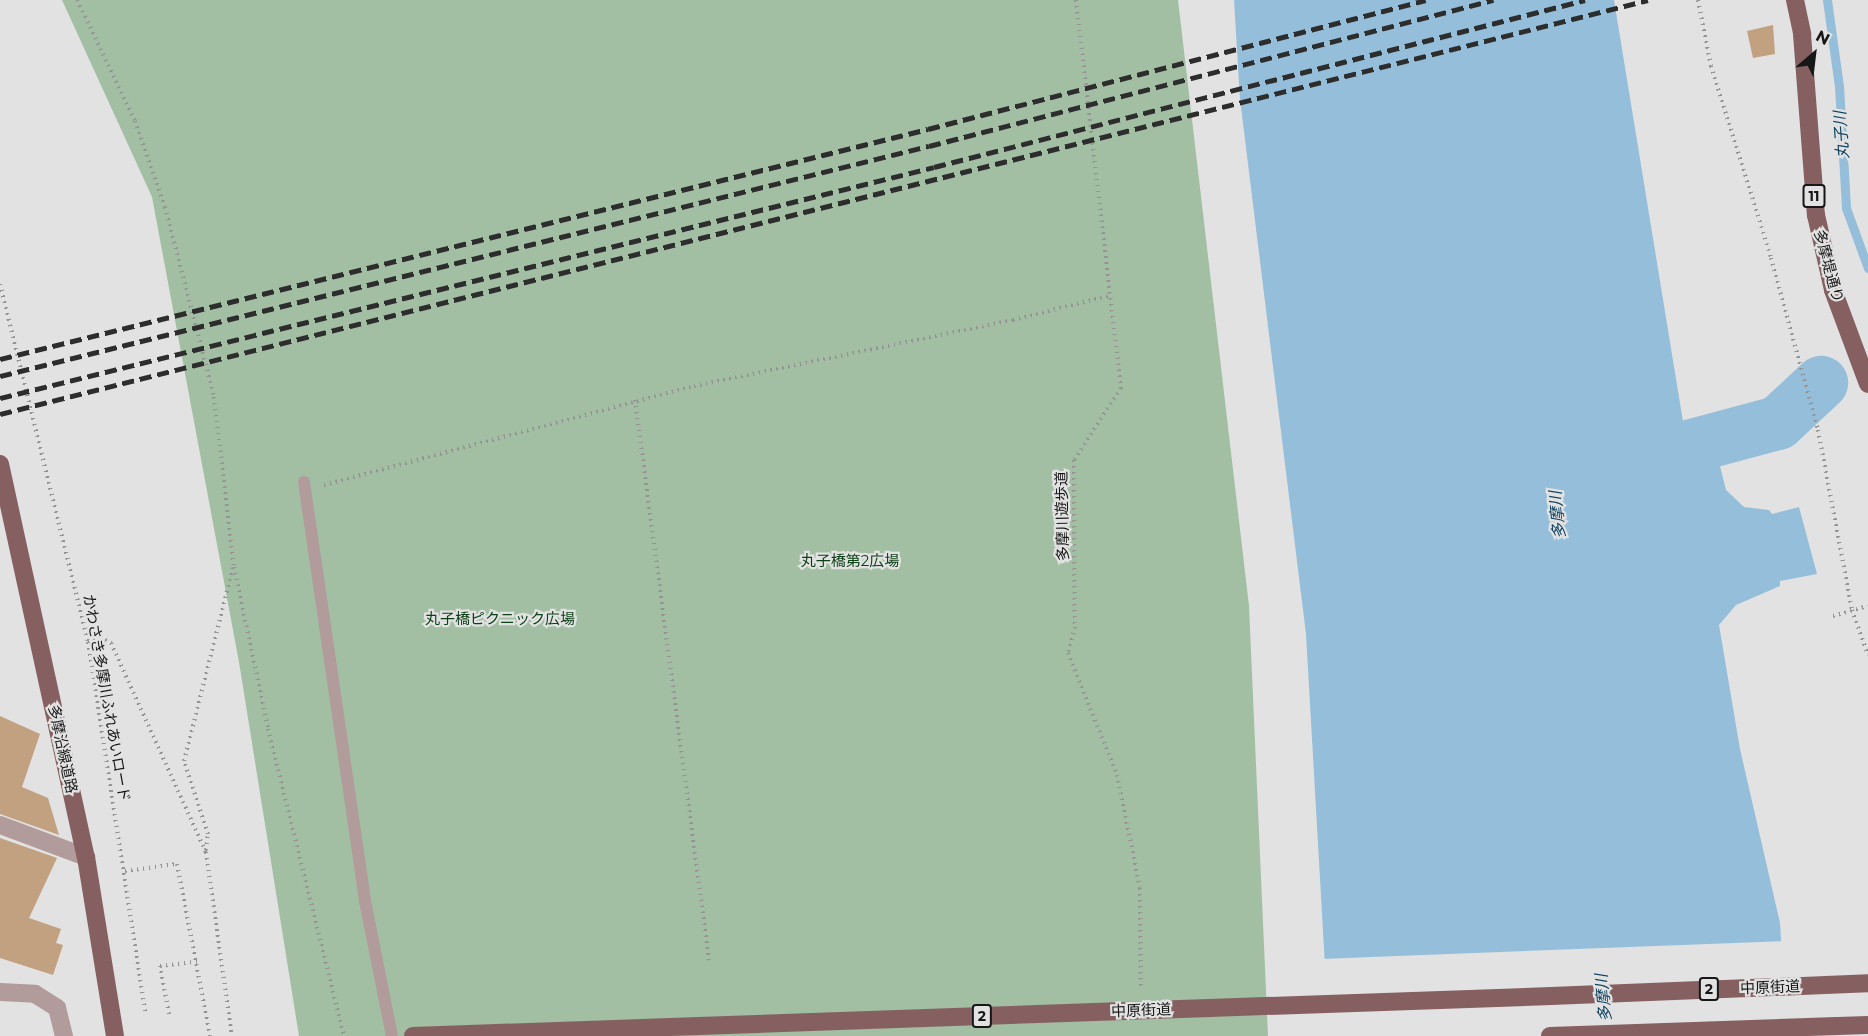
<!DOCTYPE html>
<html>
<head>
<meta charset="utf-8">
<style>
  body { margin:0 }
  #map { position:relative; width:1868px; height:1036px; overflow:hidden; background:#e2e2e3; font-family:Montserrat,"Noto Sans JP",sans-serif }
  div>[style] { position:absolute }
  .green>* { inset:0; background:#a2bea3 }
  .water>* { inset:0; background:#94bed9 }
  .pier>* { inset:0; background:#e2e2e3 }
  .stream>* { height:9px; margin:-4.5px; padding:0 4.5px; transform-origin:4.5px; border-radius:4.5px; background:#94bed9 }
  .river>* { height:54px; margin:-27px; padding:0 27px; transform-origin:27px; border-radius:27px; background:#94bed9 }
  .building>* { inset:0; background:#c2a180 }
  .path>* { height:4px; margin-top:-2px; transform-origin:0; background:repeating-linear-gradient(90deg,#949495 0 1.5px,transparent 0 6px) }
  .service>* { height:12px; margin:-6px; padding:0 6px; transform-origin:6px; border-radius:6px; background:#b29b9b }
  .minor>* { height:18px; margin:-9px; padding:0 9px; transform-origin:9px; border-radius:9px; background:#b29b9b }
  .primary>* { height:18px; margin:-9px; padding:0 9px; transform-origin:9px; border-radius:9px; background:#866061 }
  .rail>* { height:4.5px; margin-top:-2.25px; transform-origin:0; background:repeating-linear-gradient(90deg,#2d2d2d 0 12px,transparent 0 18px) }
  .primary-bridge>* { height:18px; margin:-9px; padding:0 9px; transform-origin:9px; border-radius:9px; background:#866061 }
  span { translate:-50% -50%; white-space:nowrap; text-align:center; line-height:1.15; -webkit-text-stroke:4.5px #e2e2e3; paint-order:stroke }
  .shield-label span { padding:2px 4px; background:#e2e2e3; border:2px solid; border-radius:4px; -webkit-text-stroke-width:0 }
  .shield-label { font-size:14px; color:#171717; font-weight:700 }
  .street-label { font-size:15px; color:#171717 }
  .park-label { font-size:15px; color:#0c4116 }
  .water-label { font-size:16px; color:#0e435f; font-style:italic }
  .north { position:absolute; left:1784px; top:24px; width:60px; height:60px; -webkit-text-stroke:4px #e2e2e3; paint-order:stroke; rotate:28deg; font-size:16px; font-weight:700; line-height:24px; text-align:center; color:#171717 }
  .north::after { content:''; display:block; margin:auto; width:21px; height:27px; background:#171717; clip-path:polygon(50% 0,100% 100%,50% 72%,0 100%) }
</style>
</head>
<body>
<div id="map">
  <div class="green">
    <i style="clip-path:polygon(62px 0,1178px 0,1249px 606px,1268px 1036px,299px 1036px,239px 662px,152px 197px)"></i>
  </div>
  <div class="water">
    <i style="clip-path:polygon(1234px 0,1614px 0,1687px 446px,1720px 466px,1726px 490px,1744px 507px,1769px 510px,1772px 514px,1799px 507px,1817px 574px,1780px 581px,1780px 586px,1736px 605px,1719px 625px,1740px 749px,1780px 923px,1787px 1036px,1329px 1036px,1306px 634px,1240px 99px)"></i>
  </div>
  <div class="pier">
    <i style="clip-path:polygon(1784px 941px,1790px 1036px,1326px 1036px,1321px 959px)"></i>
  </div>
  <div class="stream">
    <i style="left:1827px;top:0;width:87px;rotate:82.1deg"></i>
    <i style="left:1839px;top:86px;width:122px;rotate:86.7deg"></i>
    <i style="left:1846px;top:208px;width:64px;rotate:69.9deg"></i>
  </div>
  <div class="river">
    <i style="left:1617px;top:466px;width:167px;rotate:-15deg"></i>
    <i style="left:1778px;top:423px;width:59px;rotate:-42.9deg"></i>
  </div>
  <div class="building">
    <i style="clip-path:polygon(1773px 25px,1775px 54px,1753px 58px,1747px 31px)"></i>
    <i style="clip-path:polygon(0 716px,40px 734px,22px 787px,48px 798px,59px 835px,0 814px)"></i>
    <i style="clip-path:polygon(0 838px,57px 858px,29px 918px,61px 929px,56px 943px,63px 945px,53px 975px,0 958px)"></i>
  </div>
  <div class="path">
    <i style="left:77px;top:0;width:134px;rotate:64.4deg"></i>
    <i style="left:135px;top:121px;width:91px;rotate:70.8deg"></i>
    <i style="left:165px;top:207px;width:196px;rotate:75.5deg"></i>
    <i style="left:214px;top:397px;width:171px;rotate:83.3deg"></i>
    <i style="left:234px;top:567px;width:166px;rotate:78.1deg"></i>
    <i style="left:268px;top:729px;width:316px;rotate:76.1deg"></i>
    <i style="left:1076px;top:0;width:391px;rotate:83.4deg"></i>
    <i style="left:1121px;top:388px;width:86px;rotate:123.1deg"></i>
    <i style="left:1074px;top:460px;width:167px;rotate:89.7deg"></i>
    <i style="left:1075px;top:627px;width:27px;rotate:105deg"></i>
    <i style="left:1068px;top:653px;width:131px;rotate:68.1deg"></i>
    <i style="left:1117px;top:775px;width:115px;rotate:78.5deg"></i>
    <i style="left:1140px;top:888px;width:99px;rotate:89.4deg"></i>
    <i style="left:1698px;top:0;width:67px;rotate:78.9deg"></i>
    <i style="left:1711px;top:66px;width:201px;rotate:72.6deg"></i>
    <i style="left:1771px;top:258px;width:178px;rotate:74.7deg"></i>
    <i style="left:1818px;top:430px;width:183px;rotate:79.3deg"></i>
    <i style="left:1852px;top:610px;width:48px;rotate:70.4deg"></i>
    <i style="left:0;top:284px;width:369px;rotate:76.2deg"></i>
    <i style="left:88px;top:642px;width:377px;rotate:81.2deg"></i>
    <i style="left:635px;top:400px;width:565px;rotate:82.47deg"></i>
    <i style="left:324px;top:485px;width:383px;rotate:-15deg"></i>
    <i style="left:694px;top:386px;width:326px;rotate:-11.7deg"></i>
    <i style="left:1013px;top:320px;width:102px;rotate:-14.2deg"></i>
    <i style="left:1833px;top:616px;width:36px;rotate:-16deg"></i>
    <i style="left:88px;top:642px;width:13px;rotate:-23deg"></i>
    <i style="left:100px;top:637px;width:13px;rotate:29deg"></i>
    <i style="left:111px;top:643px;width:230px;rotate:65.6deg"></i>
    <i style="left:206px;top:852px;width:186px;rotate:82deg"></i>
    <i style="left:206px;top:850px;width:16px;rotate:-83deg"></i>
    <i style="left:208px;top:834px;width:77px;rotate:-108.2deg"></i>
    <i style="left:184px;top:761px;width:199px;rotate:-75.8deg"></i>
    <i style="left:125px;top:871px;width:52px;rotate:-7.7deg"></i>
    <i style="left:177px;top:864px;width:175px;rotate:79.1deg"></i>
    <i style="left:169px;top:1014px;width:49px;rotate:-100.6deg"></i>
    <i style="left:160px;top:966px;width:39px;rotate:-7deg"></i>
  </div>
  <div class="service">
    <i style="left:304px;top:482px;width:423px;rotate:81.7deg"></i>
    <i style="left:365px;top:901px;width:138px;rotate:78.7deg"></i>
  </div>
  <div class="minor">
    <i style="left:0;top:825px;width:92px;rotate:20.4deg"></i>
    <i style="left:0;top:992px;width:35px;rotate:3deg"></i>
    <i style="left:35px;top:994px;width:26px;rotate:32deg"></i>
    <i style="left:57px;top:1008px;width:29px;rotate:76deg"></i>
  </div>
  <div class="primary">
    <i style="left:1795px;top:0;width:35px;rotate:78deg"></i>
    <i style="left:1802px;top:34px;width:182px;rotate:85.6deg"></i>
    <i style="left:1816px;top:215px;width:77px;rotate:77.2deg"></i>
    <i style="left:1833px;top:290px;width:100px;rotate:69.6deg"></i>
    <i style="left:0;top:464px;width:402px;rotate:77.7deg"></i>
    <i style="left:86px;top:857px;width:181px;rotate:80.8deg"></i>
    <i style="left:1551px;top:996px;width:317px;rotate:-2.3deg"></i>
    <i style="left:1550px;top:1036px;width:318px;rotate:-2deg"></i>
  </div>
  <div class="rail">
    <i style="left:0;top:359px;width:956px;rotate:-13.92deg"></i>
    <i style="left:928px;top:129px;width:514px;rotate:-14.52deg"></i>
    <i style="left:0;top:376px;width:957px;rotate:-13.91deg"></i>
    <i style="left:929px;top:146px;width:583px;rotate:-14.51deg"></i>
    <i style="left:0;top:398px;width:962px;rotate:-13.89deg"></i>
    <i style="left:934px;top:167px;width:672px;rotate:-14.39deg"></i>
    <i style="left:0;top:414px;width:1699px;rotate:-14.1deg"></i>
  </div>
  <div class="primary-bridge">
    <i style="left:413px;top:1036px;width:1139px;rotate:-2.01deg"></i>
  </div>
  <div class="shield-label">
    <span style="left:1814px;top:196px">11</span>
    <span style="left:1709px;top:989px">2</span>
    <span style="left:982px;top:1016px">2</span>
  </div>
  <div class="street-label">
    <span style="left:1829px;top:266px;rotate:75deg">多摩堤通り</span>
    <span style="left:1062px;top:516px;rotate:-91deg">多摩川遊歩道</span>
    <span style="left:107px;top:698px;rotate:80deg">かわさき多摩川ふれあいロード</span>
    <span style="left:63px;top:749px;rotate:78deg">多摩沿線道路</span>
    <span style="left:1770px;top:987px;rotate:-2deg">中原街道</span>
    <span style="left:1141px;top:1010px;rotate:-2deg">中原街道</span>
  </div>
  <div class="park-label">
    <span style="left:850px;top:561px">丸子橋第2広場</span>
    <span style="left:500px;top:619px">丸子橋ピクニック広場</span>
  </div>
  <div class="water-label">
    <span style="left:1842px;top:135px;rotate:-94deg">丸子川</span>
    <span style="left:1558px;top:515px;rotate:-95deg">多摩川</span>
    <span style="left:1604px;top:998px;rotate:-95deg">多摩川</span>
  </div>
  <div class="north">N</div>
</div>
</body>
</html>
